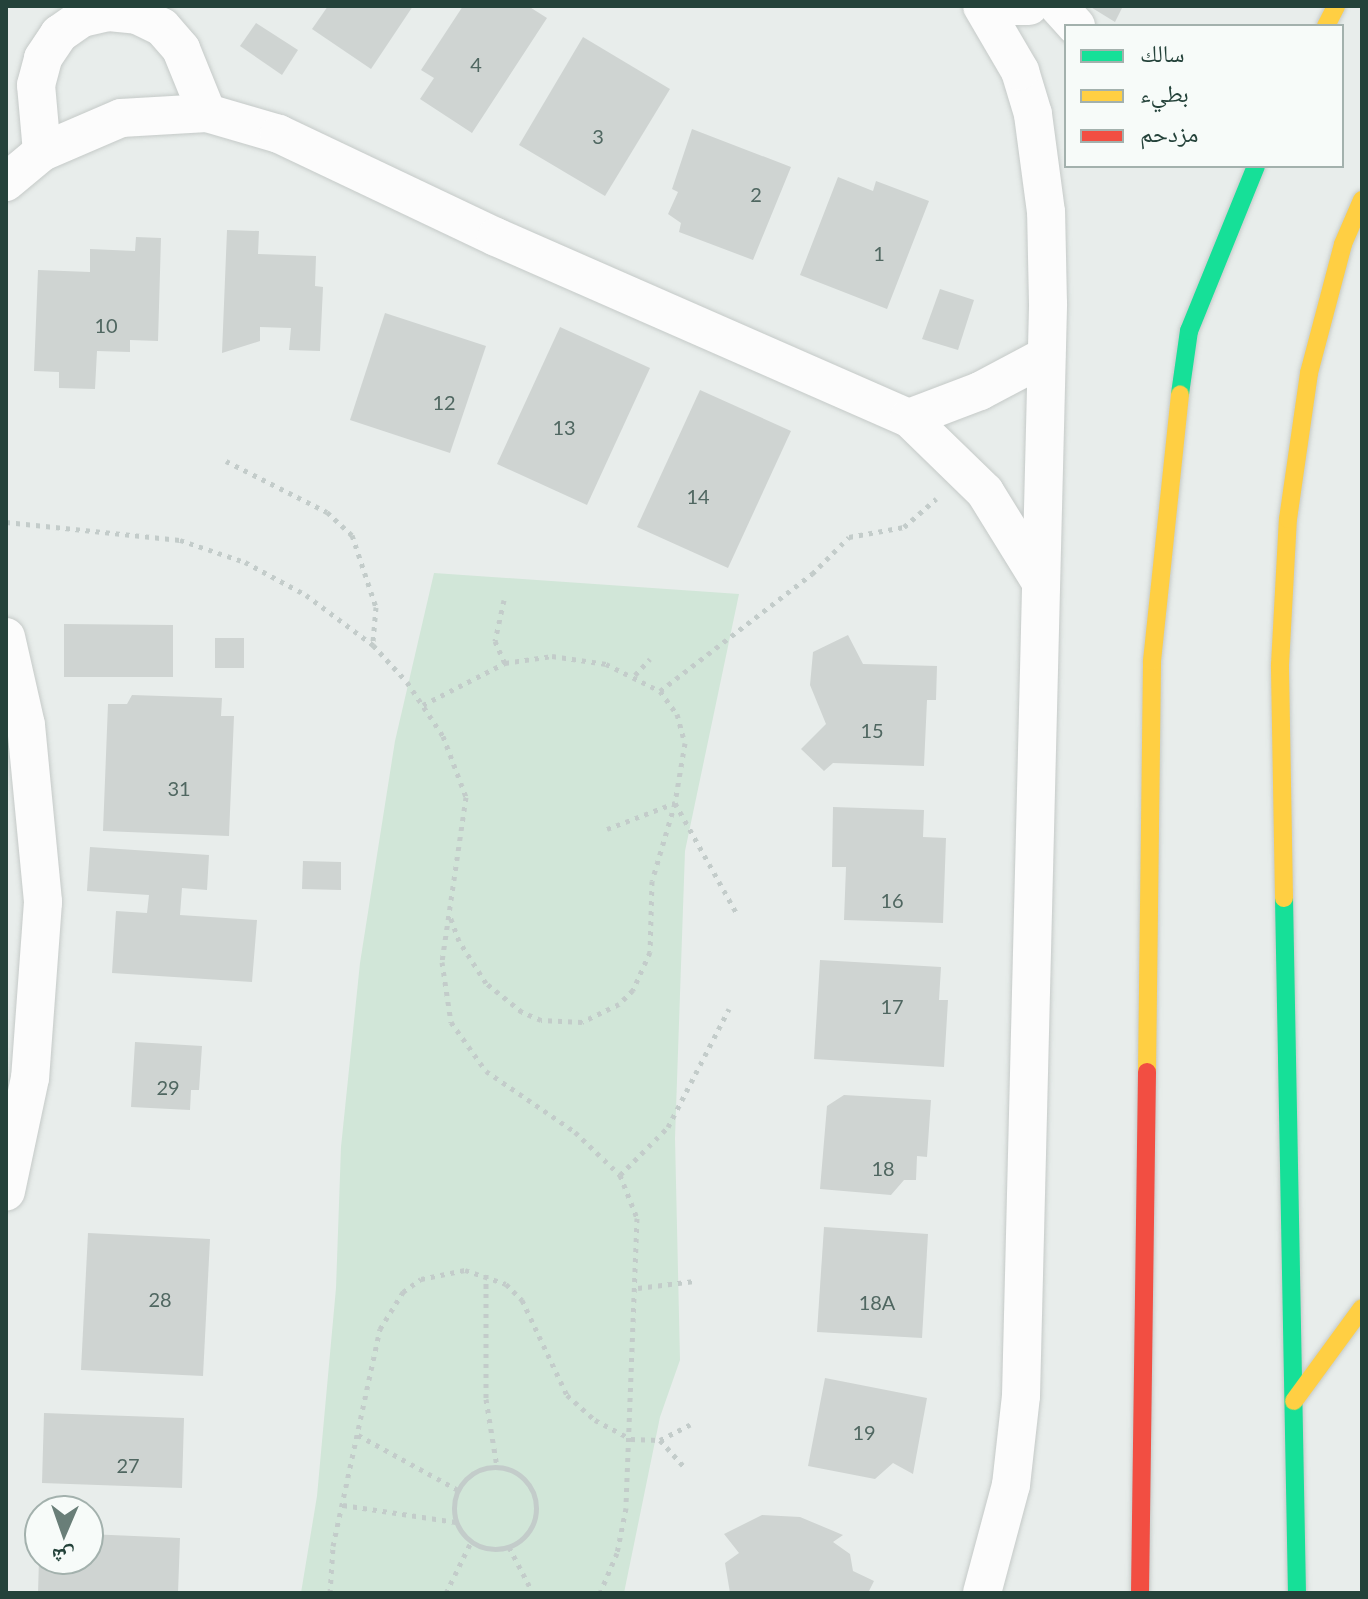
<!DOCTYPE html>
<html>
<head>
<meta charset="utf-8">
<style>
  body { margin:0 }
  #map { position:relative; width:1368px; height:1599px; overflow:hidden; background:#e8edeb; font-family:Lato,"Noto Naskh Arabic",sans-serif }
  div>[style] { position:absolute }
  .green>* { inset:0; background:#d1e6d8 }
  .building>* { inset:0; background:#cfd4d2 }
  .path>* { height:5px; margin-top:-2.5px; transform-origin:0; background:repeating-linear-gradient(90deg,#c3ccca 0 4px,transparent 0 10px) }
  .path>.ring { margin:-2.5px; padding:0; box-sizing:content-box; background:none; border:5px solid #c3ccca; border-radius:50% }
  .roads { filter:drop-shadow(0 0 2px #c5cac8) drop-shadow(0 0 2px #c5cac8) }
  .street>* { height:38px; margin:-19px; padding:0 19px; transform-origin:19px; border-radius:19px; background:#fcfcfc }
  .fast>* { height:18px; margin:-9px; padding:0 9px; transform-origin:9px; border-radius:9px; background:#16e098 }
  .slow>* { height:18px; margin:-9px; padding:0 9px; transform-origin:9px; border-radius:9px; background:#ffcf43 }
  .jam>* { height:18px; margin:-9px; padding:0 9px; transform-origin:9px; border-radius:9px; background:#f24e42 }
  span { translate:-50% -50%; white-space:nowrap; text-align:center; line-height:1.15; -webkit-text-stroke:6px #f7fbf9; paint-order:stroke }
  .number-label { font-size:20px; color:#506761 }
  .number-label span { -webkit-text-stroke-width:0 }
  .frame { position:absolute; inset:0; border:8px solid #24423a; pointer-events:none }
  .legend { position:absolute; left:1064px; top:24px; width:280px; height:144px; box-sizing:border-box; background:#f7fbf9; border:2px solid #a3b1ad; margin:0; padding:10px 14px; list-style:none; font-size:24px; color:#24423a }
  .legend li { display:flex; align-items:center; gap:16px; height:40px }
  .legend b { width:40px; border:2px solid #a3b1ad }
  .north { position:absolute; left:24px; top:1495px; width:80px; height:80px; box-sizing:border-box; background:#f7fbf9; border:2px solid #a3b1ad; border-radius:50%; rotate:182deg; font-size:22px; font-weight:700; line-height:32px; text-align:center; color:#24423a }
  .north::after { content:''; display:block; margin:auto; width:28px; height:36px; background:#697e78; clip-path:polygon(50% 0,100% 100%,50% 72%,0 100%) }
</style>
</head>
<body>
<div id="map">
  <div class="green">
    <i style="clip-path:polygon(434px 573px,739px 594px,685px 851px,675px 1138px,680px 1360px,660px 1417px,624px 1593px,301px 1593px,317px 1496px,336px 1288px,341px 1147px,360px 963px,395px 741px)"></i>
  </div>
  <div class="building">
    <i style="clip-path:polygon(328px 6px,413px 6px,371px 69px,312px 29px)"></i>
    <i style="clip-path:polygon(463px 6px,528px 6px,547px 18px,472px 133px,420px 99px,434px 78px,421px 70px)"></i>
    <i style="clip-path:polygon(1089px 6px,1123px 6px,1115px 22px)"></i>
    <i style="clip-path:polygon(256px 23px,298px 50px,282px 75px,240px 46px)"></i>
    <i style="clip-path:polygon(583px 37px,670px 89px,605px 196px,519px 145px)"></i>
    <i style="clip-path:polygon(692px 129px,791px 167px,753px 260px,679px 232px,681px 223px,668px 214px,678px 192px,672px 189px)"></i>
    <i style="clip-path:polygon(838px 177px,873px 191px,876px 181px,929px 201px,887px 309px,800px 275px)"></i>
    <i style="clip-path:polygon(227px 230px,259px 231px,258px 254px,316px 256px,315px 286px,323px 287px,320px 351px,289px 350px,291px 328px,260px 327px,260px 341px,222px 353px)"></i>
    <i style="clip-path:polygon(136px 237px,161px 238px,158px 341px,130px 340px,130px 352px,97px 351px,95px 389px,59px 388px,59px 372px,34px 371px,38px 270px,90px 272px,90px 249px,135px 251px)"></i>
    <i style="clip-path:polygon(940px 289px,974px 300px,958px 350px,922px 339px)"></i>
    <i style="clip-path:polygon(385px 313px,486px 346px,450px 453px,350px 420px)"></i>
    <i style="clip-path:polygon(560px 327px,650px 368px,587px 505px,497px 464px)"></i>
    <i style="clip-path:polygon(700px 390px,791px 431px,728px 568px,637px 527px)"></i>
    <i style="clip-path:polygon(64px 624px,173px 625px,173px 677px,64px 677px)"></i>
    <i style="clip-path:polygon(848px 635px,863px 664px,937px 666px,936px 700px,927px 700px,924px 766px,833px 763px,824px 771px,801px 749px,826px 724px,810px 685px,813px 652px)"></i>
    <i style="clip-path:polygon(215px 638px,244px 638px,244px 668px,215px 668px)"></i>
    <i style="clip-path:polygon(132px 695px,222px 698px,221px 716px,234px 716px,229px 836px,103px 831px,108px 704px,127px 704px)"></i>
    <i style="clip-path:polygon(833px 807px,924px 810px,923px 837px,946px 838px,943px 923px,844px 920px,846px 867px,832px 867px)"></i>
    <i style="clip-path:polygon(90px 847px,209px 855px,207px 890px,182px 888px,180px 915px,257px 920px,252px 982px,112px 973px,116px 911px,147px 913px,149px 895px,87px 891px)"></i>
    <i style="clip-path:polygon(303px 861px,341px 862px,341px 890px,302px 889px)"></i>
    <i style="clip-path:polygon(820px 960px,941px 967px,939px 1000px,948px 1000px,944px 1067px,814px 1059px)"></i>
    <i style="clip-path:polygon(135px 1042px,202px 1046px,199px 1090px,191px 1090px,190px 1110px,131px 1107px)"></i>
    <i style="clip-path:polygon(844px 1095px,931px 1100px,927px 1157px,917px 1156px,916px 1180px,904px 1180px,891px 1195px,820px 1189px,827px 1106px)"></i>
    <i style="clip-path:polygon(824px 1227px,928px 1234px,922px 1338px,817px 1332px)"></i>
    <i style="clip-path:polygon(88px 1233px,210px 1239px,203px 1376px,81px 1370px)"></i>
    <i style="clip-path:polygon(825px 1378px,927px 1398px,913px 1474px,893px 1463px,875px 1479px,808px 1466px)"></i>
    <i style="clip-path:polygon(44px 1413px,184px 1418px,182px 1488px,42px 1483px)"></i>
    <i style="clip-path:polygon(762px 1515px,800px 1517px,843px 1535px,833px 1542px,850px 1554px,853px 1571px,874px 1581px,868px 1593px,730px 1593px,725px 1563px,739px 1553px,724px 1534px)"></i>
    <i style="clip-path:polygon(88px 1534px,180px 1538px,178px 1593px,38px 1593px,39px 1559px,88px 1559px)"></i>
  </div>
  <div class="path">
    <i style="left:226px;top:461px;width:113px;rotate:26.8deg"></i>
    <i style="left:327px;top:512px;width:34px;rotate:43deg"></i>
    <i style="left:352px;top:535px;width:76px;rotate:71.6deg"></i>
    <i style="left:376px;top:607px;width:38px;rotate:95deg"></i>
    <i style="left:6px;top:522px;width:175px;rotate:5.9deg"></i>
    <i style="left:180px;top:540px;width:69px;rotate:18.7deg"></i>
    <i style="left:245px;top:562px;width:69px;rotate:28.4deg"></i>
    <i style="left:306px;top:595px;width:84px;rotate:36.7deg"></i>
    <i style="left:373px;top:645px;width:50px;rotate:47.4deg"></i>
    <i style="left:407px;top:682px;width:65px;rotate:56.3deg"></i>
    <i style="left:443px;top:736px;width:65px;rotate:69.3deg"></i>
    <i style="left:466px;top:797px;width:167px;rotate:98.3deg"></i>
    <i style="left:442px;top:962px;width:61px;rotate:81.5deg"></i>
    <i style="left:451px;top:1022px;width:60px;rotate:54.5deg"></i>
    <i style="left:486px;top:1071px;width:108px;rotate:34.4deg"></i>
    <i style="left:575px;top:1132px;width:62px;rotate:43.7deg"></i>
    <i style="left:620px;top:1175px;width:46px;rotate:68.4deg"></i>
    <i style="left:637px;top:1218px;width:290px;rotate:92.2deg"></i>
    <i style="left:626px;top:1508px;width:46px;rotate:101.3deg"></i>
    <i style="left:617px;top:1553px;width:43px;rotate:113deg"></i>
    <i style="left:504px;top:600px;width:42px;rotate:102.4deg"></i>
    <i style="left:495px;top:641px;width:24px;rotate:66deg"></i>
    <i style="left:635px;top:675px;width:22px;rotate:-47deg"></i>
    <i style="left:660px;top:691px;width:192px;rotate:-37.6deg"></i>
    <i style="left:812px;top:574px;width:52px;rotate:-45deg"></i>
    <i style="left:849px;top:537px;width:56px;rotate:-10.3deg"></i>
    <i style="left:904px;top:527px;width:43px;rotate:-41.2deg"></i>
    <i style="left:423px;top:705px;width:92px;rotate:-27.1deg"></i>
    <i style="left:505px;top:663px;width:48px;rotate:-8.5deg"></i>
    <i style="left:552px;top:656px;width:55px;rotate:8.4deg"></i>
    <i style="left:606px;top:664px;width:60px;rotate:26.6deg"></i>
    <i style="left:660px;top:691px;width:29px;rotate:54deg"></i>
    <i style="left:677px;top:714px;width:30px;rotate:75deg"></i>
    <i style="left:685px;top:743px;width:61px;rotate:99.5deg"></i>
    <i style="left:675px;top:803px;width:81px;rotate:106.4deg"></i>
    <i style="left:652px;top:881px;width:71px;rotate:91.6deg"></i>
    <i style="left:650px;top:952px;width:42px;rotate:114.1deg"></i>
    <i style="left:633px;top:990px;width:20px;rotate:135deg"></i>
    <i style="left:619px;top:1004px;width:41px;rotate:154.1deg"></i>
    <i style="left:582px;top:1022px;width:41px;rotate:-177.2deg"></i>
    <i style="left:541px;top:1020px;width:21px;rotate:-157deg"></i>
    <i style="left:522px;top:1012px;width:46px;rotate:-141.1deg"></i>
    <i style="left:486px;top:983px;width:50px;rotate:-122.7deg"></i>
    <i style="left:459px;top:941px;width:27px;rotate:-110deg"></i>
    <i style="left:607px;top:829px;width:73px;rotate:-20.9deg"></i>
    <i style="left:675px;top:803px;width:125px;rotate:60.8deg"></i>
    <i style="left:620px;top:1175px;width:68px;rotate:-45deg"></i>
    <i style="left:668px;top:1127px;width:133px;rotate:-62.7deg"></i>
    <i style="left:486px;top:1274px;width:125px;rotate:90deg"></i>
    <i style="left:486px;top:1399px;width:69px;rotate:80.8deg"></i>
    <i style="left:638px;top:1288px;width:57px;rotate:-7deg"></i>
    <i style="left:358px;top:1435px;width:114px;rotate:28.8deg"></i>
    <i style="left:660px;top:1440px;width:38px;rotate:48deg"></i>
    <i class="ring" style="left:454px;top:1467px;width:77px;height:77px"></i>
    <i style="left:343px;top:1505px;width:114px;rotate:8.6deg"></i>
    <i style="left:509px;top:1547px;width:52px;rotate:62.4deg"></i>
    <i style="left:330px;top:1593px;width:47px;rotate:-86.3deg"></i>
    <i style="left:333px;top:1546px;width:222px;rotate:-77.8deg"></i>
    <i style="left:380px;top:1329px;width:44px;rotate:-58.1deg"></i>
    <i style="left:403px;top:1292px;width:22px;rotate:-36deg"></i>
    <i style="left:421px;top:1279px;width:45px;rotate:-11.6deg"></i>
    <i style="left:465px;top:1270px;width:43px;rotate:18.9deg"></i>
    <i style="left:506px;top:1284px;width:23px;rotate:45deg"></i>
    <i style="left:522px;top:1300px;width:105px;rotate:64.7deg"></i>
    <i style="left:567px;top:1395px;width:38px;rotate:42deg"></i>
    <i style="left:595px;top:1420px;width:41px;rotate:27.8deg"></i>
    <i style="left:631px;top:1439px;width:29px;rotate:2deg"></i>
    <i style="left:660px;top:1440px;width:34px;rotate:-27deg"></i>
    <i style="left:446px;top:1593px;width:57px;rotate:-63.9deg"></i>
  </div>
  <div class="roads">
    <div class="street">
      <i style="left:1001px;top:6px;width:28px"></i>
      <i style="left:1058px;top:6px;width:27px;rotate:48deg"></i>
      <i style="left:42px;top:152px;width:67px;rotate:-95.1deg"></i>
      <i style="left:36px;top:85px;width:28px;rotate:-75deg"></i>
      <i style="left:43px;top:58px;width:29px;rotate:-56deg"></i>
      <i style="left:59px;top:34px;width:28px;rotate:-35deg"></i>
      <i style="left:82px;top:18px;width:28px;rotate:-13deg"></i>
      <i style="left:109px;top:12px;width:28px;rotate:6deg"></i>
      <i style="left:137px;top:15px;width:28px;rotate:26deg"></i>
      <i style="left:162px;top:27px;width:29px;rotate:49deg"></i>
      <i style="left:181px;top:49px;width:69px;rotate:67.9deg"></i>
      <i style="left:6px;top:182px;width:47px;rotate:-39.8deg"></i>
      <i style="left:42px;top:152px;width:86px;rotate:-23.3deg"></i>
      <i style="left:121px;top:118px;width:86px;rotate:-3.3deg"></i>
      <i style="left:207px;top:113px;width:75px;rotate:16.3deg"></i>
      <i style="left:279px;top:134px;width:240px;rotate:25.4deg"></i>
      <i style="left:496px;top:237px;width:451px;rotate:23.7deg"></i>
      <i style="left:909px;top:418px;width:106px;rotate:44.2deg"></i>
      <i style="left:985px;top:492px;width:105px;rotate:58.3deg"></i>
      <i style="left:909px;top:418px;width:76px;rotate:-20.8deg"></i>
      <i style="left:980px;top:391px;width:75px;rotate:-27.9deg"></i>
      <i style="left:6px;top:637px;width:90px;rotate:77.2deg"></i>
      <i style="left:26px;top:725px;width:178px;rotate:84.5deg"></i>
      <i style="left:43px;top:902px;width:176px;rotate:94.2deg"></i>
      <i style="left:30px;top:1078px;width:116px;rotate:102deg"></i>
      <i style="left:982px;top:1593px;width:112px;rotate:-75deg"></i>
      <i style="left:1011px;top:1485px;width:90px;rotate:-83.6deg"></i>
      <i style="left:1021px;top:1396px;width:1092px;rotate:-88.58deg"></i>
      <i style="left:1048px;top:304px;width:92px;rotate:-91.2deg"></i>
      <i style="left:1046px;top:212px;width:99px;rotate:-97.6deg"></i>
      <i style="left:1033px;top:114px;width:45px;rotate:-106.8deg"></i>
      <i style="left:1020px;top:71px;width:75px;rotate:-120.3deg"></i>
    </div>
    <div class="fast">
      <i style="left:1180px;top:394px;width:64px;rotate:-81.9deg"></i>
      <i style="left:1189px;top:331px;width:178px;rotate:-67.9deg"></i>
      <i style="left:1284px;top:898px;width:695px;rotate:88.93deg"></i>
    </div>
    <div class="slow">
      <i style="left:1326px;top:26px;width:22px;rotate:-63deg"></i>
      <i style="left:1284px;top:898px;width:233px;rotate:-91deg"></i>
      <i style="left:1280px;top:665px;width:146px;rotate:-86.9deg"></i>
      <i style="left:1288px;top:519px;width:148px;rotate:-81.8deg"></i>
      <i style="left:1309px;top:373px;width:133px;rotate:-75.2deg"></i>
      <i style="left:1343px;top:244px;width:48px;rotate:-66.6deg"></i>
      <i style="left:1147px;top:1072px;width:411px;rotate:-89.3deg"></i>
      <i style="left:1152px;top:661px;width:268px;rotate:-84deg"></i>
      <i style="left:1294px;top:1401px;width:115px;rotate:-53.8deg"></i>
    </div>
    <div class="jam">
      <i style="left:1140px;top:1593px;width:521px;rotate:-89.23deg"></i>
    </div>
  </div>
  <div class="number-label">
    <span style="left:476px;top:64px">4</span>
    <span style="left:598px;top:136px">3</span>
    <span style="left:756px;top:194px">2</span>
    <span style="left:879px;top:253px">1</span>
    <span style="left:106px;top:325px">10</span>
    <span style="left:444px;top:402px">12</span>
    <span style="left:564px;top:427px">13</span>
    <span style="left:698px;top:496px">14</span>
    <span style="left:872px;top:730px">15</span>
    <span style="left:179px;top:788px">31</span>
    <span style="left:892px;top:900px">16</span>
    <span style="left:892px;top:1006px">17</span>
    <span style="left:168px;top:1087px">29</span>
    <span style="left:883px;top:1168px">18</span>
    <span style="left:160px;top:1299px">28</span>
    <span style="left:877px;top:1302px">18A</span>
    <span style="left:864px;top:1432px">19</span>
    <span style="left:128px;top:1465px">27</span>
  </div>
  <div class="frame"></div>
  <ul class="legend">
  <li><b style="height:10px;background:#16e098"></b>سالك</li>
  <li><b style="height:10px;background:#ffcf43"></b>بطيء</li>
  <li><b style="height:10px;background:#f24e42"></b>مزدحم</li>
  </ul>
  <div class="north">ش</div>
</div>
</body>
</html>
